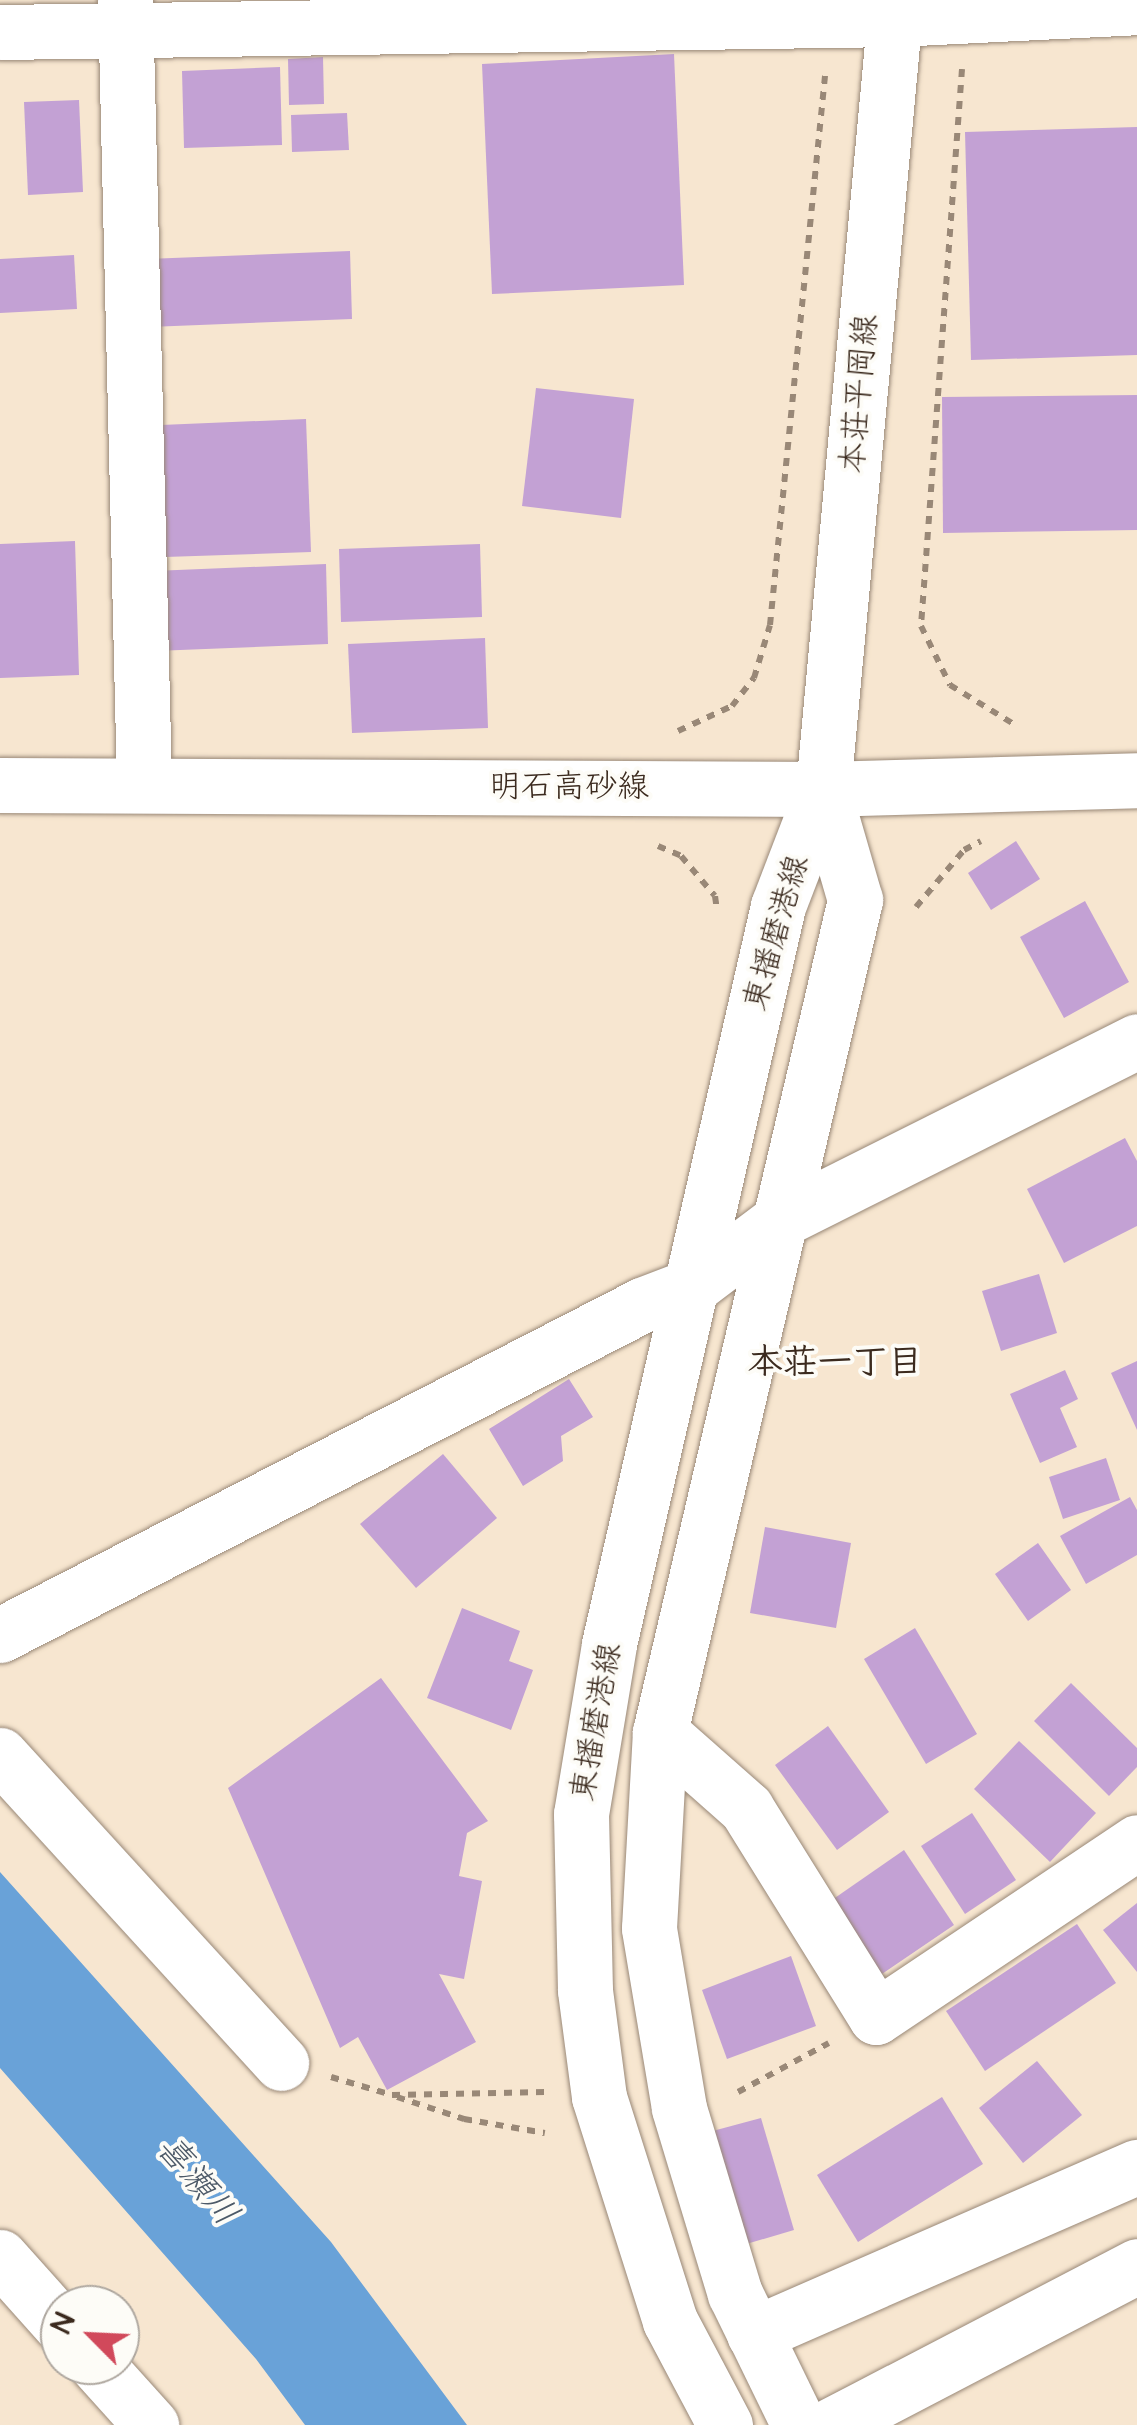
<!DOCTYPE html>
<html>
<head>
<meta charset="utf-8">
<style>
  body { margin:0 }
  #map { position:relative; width:1137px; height:2425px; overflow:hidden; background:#f7e6d0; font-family:"Architects Daughter","Klee One",sans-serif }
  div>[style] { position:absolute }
  .water>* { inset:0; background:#69a2d8 }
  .building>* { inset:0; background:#c3a1d4 }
  .path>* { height:6px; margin-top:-3px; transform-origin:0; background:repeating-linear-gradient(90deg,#987 0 8px,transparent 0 16px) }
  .roads { filter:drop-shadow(0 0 2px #987) drop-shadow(0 0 2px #987) }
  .street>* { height:55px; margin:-27.5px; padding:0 27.5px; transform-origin:27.5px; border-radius:27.5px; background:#fff }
  .secondary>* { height:55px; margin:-27.5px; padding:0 27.5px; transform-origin:27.5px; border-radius:27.5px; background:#fff }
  span { translate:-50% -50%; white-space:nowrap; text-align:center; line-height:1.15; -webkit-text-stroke:8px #fdfcf7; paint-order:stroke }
  .street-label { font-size:32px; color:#3b2a1e }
  .neighbourhood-label { font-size:35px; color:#3b2a1e; font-weight:700 }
  .water-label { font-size:35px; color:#4d5a68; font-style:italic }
  .north { position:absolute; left:40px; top:2285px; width:100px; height:100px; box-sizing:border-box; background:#fdfcf7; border:2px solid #afa8a0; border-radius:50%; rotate:294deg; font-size:28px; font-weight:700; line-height:40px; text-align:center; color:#3b2a1e }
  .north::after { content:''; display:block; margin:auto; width:35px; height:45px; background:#d1495b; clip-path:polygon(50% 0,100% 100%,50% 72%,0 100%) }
</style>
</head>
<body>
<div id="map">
  <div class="water">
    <i style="clip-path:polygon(0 1872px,331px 2242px,467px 2425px,305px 2425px,256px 2359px,0 2068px)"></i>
  </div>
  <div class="building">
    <i style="clip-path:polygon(674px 54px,684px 285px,492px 294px,482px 64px)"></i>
    <i style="clip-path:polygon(323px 57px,324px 104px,289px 105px,288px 59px)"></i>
    <i style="clip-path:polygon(280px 67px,282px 145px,184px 148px,182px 71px)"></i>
    <i style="clip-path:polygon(79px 100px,83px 192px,28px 195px,24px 102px)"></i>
    <i style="clip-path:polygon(347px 113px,349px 150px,292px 152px,291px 115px)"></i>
    <i style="clip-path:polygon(1137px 127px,1137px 355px,971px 360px,965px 132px)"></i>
    <i style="clip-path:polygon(350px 251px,352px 319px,149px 327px,147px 259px)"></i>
    <i style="clip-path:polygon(74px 255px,77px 309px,0 313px,0 259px)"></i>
    <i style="clip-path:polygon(536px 388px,634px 399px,621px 518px,522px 506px)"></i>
    <i style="clip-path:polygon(1137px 395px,1137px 530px,943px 533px,942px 397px)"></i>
    <i style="clip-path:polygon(306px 419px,311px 552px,165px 557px,161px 425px)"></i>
    <i style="clip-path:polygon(75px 541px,79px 675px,0 678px,0 544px)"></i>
    <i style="clip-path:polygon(480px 544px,482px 617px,341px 622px,339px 549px)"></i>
    <i style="clip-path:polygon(326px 564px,328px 644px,155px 651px,153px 571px)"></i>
    <i style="clip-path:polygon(485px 638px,488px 728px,352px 733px,348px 644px)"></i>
    <i style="clip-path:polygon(1016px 841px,1040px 879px,991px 910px,968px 873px)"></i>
    <i style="clip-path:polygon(1085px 901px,1129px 982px,1064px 1018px,1020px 937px)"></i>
    <i style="clip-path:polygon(1125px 1138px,1137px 1161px,1137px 1226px,1064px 1263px,1027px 1189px)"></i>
    <i style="clip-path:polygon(1039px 1274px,1057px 1333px,1001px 1351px,982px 1291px)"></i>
    <i style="clip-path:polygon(1137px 1361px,1137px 1430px,1111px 1373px)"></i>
    <i style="clip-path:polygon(1065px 1370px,1078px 1399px,1060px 1408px,1077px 1447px,1040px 1463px,1010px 1394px)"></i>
    <i style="clip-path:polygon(569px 1379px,593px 1417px,561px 1436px,563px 1461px,523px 1486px,489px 1429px)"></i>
    <i style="clip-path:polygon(443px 1454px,497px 1518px,416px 1588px,360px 1524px)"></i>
    <i style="clip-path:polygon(1106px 1458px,1120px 1500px,1063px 1519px,1049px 1477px)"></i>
    <i style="clip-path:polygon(1130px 1497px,1137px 1510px,1137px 1555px,1086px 1584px,1060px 1536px)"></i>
    <i style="clip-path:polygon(765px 1527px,851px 1543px,836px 1628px,750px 1613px)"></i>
    <i style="clip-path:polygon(1038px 1543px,1071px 1590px,1028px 1621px,995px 1574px)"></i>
    <i style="clip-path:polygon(462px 1608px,520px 1631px,509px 1661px,533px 1670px,511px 1730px,427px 1698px)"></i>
    <i style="clip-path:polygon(915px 1628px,977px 1734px,926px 1764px,864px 1659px)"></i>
    <i style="clip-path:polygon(381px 1678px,488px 1821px,467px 1833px,459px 1876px,482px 1881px,464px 1979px,439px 1974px,476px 2042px,387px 2090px,358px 2037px,340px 2048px,228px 1788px)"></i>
    <i style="clip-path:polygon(1071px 1683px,1137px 1748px,1137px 1767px,1109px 1796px,1034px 1721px)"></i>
    <i style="clip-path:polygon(828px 1726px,889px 1812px,837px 1850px,775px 1765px)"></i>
    <i style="clip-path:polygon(1019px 1741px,1096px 1813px,1050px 1862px,974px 1789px)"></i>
    <i style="clip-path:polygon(972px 1813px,1016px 1880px,965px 1914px,921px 1846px)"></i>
    <i style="clip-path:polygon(904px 1850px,954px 1925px,879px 1976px,829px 1902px)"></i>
    <i style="clip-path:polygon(1137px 1903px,1137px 1972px,1103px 1930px)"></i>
    <i style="clip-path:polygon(1077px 1924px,1116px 1983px,985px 2071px,946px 2011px)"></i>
    <i style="clip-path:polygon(791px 1956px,816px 2026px,727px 2059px,702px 1990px)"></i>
    <i style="clip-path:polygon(1037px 2061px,1082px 2115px,1023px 2163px,979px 2108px)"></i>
    <i style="clip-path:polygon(942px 2097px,983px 2164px,858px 2242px,817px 2175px)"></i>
    <i style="clip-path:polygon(761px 2118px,794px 2230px,743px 2245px,709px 2132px)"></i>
  </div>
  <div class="path">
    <i style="left:962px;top:69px;width:559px;rotate:94.21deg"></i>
    <i style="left:921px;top:626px;width:66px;rotate:63.8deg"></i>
    <i style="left:950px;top:685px;width:79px;rotate:31.5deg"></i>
    <i style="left:678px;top:731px;width:60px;rotate:-24.8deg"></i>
    <i style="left:732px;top:706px;width:36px;rotate:-52deg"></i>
    <i style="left:754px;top:678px;width:55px;rotate:-73.2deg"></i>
    <i style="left:770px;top:625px;width:552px;rotate:-84.28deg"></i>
    <i style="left:658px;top:846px;width:25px;rotate:23deg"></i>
    <i style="left:681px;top:856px;width:52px;rotate:49.6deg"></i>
    <i style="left:715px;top:896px;width:15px;rotate:82deg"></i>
    <i style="left:916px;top:907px;width:75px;rotate:-49.9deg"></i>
    <i style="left:964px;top:850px;width:19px;rotate:-28deg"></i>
    <i style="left:331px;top:2077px;width:64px;rotate:16.4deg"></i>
    <i style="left:392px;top:2095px;width:153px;rotate:-1.1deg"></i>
    <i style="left:738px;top:2092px;width:103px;rotate:-28.3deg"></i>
    <i style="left:397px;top:2097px;width:71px;rotate:18.2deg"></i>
    <i style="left:464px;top:2119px;width:82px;rotate:9.8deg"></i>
  </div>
  <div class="roads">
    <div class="street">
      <i style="left:125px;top:0;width:785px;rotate:88.61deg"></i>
      <i style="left:0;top:32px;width:895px;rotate:-0.83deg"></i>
      <i style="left:895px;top:19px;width:242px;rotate:-2.8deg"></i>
      <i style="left:0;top:1635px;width:722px;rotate:-27.2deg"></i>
      <i style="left:642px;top:1305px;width:56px;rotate:-21deg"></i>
      <i style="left:694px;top:1285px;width:108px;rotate:-37.1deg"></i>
      <i style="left:780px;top:1220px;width:399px;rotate:-26.6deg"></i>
      <i style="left:660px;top:1732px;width:115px;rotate:41.5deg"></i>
      <i style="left:746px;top:1808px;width:246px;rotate:58.1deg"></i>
      <i style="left:876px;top:2017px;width:314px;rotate:-33.8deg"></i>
      <i style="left:0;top:1755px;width:417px;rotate:47.6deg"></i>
      <i style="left:0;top:2257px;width:90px;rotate:48.2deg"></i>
      <i style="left:754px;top:2334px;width:418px;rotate:-23.6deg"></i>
      <i style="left:97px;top:2365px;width:81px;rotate:48deg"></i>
      <i style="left:832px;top:2425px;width:344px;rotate:-27.5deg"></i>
    </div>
    <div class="secondary">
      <i style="left:0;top:785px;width:823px;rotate:0.28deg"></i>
      <i style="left:823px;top:789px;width:314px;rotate:-1.6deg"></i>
      <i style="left:725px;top:2425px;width:118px;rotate:-117.9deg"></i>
      <i style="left:670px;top:2321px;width:235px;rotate:-107.6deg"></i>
      <i style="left:599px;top:2097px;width:108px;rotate:-97.5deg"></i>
      <i style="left:585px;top:1990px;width:176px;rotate:-91.3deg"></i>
      <i style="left:581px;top:1814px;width:172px;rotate:-80.6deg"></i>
      <i style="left:609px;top:1644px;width:757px;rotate:-77.1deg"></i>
      <i style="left:778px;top:906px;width:125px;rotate:-69deg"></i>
      <i style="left:823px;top:789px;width:792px;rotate:-84.71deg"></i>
      <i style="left:799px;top:2425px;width:146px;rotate:-116deg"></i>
      <i style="left:735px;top:2294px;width:194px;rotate:-106.8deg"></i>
      <i style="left:679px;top:2108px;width:182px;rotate:-99.5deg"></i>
      <i style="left:649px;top:1928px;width:196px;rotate:-86.8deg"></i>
      <i style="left:660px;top:1732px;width:855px;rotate:-76.81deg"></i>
      <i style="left:855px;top:900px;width:116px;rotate:-106.1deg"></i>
    </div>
  </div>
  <div class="street-label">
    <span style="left:860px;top:394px;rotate:-85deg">本荘平岡線</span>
    <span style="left:569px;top:787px">明石高砂線</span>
    <span style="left:777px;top:933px;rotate:-74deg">東播磨港線</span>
    <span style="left:597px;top:1722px;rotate:-80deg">東播磨港線</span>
  </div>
  <div class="neighbourhood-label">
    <span style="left:835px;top:1363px">本荘一丁目</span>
  </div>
  <div class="water-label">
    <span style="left:197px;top:2181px;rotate:50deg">喜瀬川</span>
  </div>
  <div class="north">N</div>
</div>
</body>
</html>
